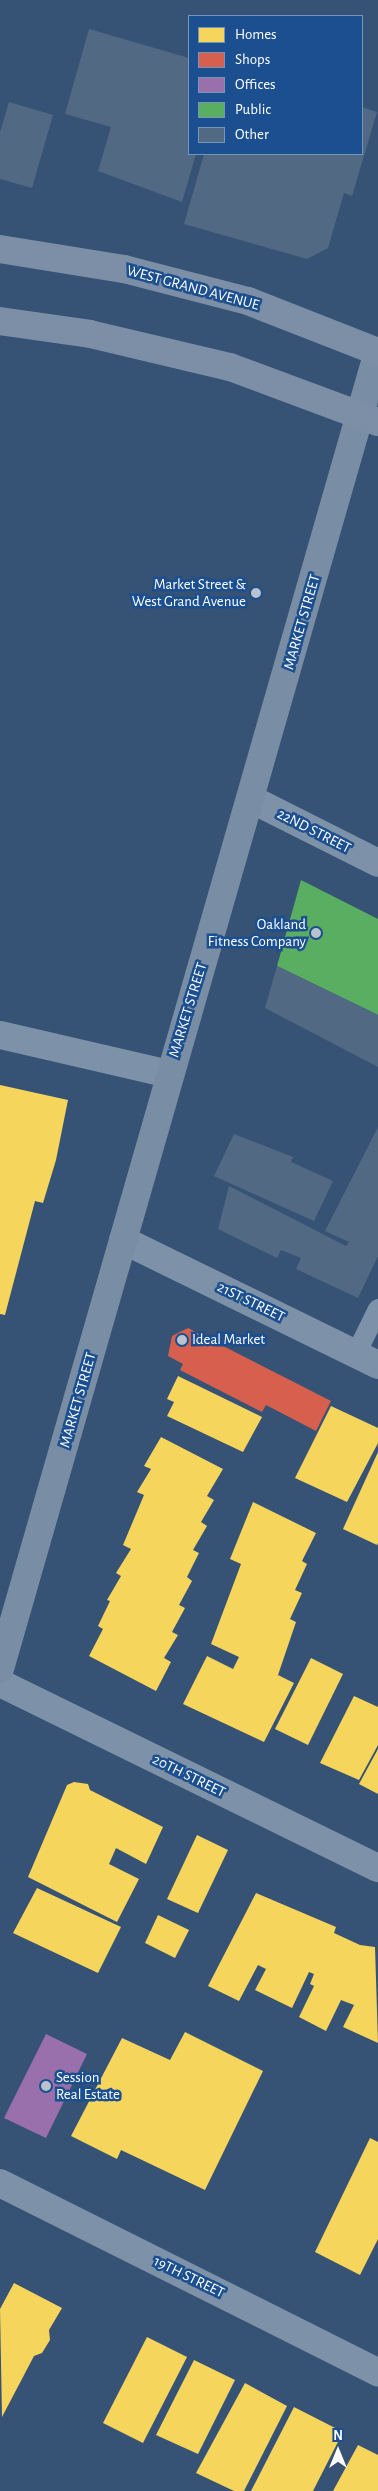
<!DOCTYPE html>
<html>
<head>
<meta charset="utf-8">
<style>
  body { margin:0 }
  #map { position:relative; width:378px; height:2491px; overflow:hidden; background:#365274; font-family:"Alegreya Sans",sans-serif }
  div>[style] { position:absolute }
  .homes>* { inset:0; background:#f6d55c }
  .shops>* { inset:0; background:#d6604d }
  .offices>* { inset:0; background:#9970ab }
  .public>* { inset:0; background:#5aae61 }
  .building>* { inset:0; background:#526984 }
  .lane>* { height:20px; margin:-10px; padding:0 10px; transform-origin:10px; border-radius:10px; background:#7d92a8 }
  .street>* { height:28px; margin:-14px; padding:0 14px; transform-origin:14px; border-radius:14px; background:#7d92a8 }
  .secondary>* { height:28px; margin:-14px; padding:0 14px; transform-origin:14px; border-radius:14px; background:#798da4 }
  .primary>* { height:28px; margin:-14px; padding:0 14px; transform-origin:14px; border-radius:14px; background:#7d8ea7 }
  .dots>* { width:14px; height:14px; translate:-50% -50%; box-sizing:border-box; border:2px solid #1b4f8f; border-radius:50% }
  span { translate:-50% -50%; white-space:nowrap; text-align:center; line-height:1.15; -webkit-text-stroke:5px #1b4f8f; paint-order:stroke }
  .street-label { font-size:15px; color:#fff }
  .poi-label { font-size:15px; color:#fff }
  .right { translate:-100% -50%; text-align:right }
  .left { translate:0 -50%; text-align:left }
  .legend { position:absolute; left:188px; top:15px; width:175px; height:140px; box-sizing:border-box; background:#1b4f8f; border:1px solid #7695bc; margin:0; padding:6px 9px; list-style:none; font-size:15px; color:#fff }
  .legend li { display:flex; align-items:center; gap:10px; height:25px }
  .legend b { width:25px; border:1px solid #7695bc }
  .north { position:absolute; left:313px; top:2426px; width:50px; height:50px; -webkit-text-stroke:4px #1b4f8f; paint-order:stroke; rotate:0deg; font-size:14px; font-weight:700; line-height:20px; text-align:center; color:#fff }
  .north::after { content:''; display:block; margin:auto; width:18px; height:22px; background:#fff; clip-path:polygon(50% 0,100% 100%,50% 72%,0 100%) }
</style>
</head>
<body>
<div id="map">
  <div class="homes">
    <i style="clip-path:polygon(0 1085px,68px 1100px,56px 1160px,43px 1203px,35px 1201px,5px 1315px,0 1314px)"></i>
    <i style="clip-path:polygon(178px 1376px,262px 1417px,243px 1452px,167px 1416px,174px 1402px,167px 1399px)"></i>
    <i style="clip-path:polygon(331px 1406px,378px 1428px,378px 1443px,347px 1502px,295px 1478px)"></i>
    <i style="clip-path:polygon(161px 1437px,223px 1469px,207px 1496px,214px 1500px,201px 1522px,207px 1526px,193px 1550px,199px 1553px,187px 1577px,192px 1581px,179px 1605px,185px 1608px,172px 1632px,178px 1635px,164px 1658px,171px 1662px,156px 1691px,89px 1656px,103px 1629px,98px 1626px,110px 1601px,107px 1600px,121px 1576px,116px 1573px,131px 1549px,123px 1545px,144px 1495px,137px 1492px,151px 1469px,144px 1466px)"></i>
    <i style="clip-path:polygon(378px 1452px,378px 1543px,377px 1545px,343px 1529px)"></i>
    <i style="clip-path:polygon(253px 1502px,316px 1533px,302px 1561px,307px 1564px,295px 1590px,302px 1593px,290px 1619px,296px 1622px,278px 1675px,294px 1683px,264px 1742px,183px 1704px,207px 1656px,233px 1669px,239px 1657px,211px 1644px,241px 1564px,230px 1559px)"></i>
    <i style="clip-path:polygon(311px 1658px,343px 1674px,308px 1745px,275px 1729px)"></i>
    <i style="clip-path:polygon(354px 1696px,378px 1707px,378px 1745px,359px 1780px,320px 1763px)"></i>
    <i style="clip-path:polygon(378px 1749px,378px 1794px,359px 1784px)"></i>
    <i style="clip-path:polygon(74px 1782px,88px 1784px,90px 1790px,163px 1827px,146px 1864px,116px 1848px,109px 1864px,139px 1879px,117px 1922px,28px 1877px,67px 1785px)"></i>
    <i style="clip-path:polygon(197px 1835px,228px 1850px,198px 1913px,167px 1899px)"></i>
    <i style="clip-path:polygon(37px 1888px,121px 1927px,98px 1973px,13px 1933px)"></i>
    <i style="clip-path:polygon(256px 1893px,336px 1927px,334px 1933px,360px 1945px,375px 1947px,378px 2043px,343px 2027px,354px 2005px,341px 2000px,326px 2031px,299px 2017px,314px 1986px,310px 1984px,314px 1974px,309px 1972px,292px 2008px,255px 1990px,266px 1969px,258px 1965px,239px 2001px,208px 1986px)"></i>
    <i style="clip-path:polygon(158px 1915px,189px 1930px,175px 1958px,145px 1943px)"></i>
    <i style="clip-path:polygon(185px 2032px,263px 2071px,205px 2190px,121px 2150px,117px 2159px,71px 2136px,122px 2038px,170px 2060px)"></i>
    <i style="clip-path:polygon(370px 2138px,378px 2142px,378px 2239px,360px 2275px,315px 2252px)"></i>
    <i style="clip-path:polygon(14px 2283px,62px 2308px,49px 2330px,50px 2340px,42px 2353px,34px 2356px,2px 2417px,0 2309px)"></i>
    <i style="clip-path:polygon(147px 2337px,187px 2357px,143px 2443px,103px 2423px)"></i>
    <i style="clip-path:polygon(194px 2360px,235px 2380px,198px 2454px,156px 2435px)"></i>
    <i style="clip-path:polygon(245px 2383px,287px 2406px,244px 2491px,234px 2491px,196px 2473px)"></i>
    <i style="clip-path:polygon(294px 2407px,343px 2432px,313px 2491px,251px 2491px)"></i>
    <i style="clip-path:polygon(358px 2445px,378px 2455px,378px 2491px,333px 2491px)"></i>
  </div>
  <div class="shops">
    <i style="clip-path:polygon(188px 1328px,331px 1401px,316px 1431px,266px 1405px,262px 1412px,180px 1370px,183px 1364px,168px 1356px,172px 1336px)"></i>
  </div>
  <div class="offices">
    <i style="clip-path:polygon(46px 2034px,87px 2054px,46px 2138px,4px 2118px)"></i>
  </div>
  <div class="public">
    <i style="clip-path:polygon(301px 880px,378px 919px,378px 1015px,277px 966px)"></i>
  </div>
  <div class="building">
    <i style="clip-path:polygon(89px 29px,189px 58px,189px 154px,196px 154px,182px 202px,98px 171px,111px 127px,65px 114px)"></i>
    <i style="clip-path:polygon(9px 102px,53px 115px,32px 188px,0 179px,0 132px)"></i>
    <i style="clip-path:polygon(362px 107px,377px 112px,352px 196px,344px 193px,328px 248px,307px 259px,184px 224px,204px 154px,362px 154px)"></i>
    <i style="clip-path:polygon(277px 966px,378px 1015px,378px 1067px,265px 1008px)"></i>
    <i style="clip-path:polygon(378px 1127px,378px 1256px,358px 1298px,296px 1269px,301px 1258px,281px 1250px,277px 1258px,218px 1229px,229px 1186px,346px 1246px,349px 1242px,325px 1231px)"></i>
    <i style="clip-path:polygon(234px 1134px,293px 1157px,291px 1162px,333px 1181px,314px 1221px,214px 1176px)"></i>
  </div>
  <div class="lane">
    <i style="left:356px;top:1354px;width:50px;rotate:-63.9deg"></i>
  </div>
  <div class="street">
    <i style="left:251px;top:799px;width:142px;rotate:26.7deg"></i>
    <i style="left:0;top:1035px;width:173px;rotate:13deg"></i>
    <i style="left:123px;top:1240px;width:284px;rotate:26.1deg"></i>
    <i style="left:0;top:1683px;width:421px;rotate:26.1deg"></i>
    <i style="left:0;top:2183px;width:423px;rotate:26.6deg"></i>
  </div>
  <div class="secondary">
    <i style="left:0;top:1669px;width:1370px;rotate:-73.99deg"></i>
  </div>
  <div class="primary">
    <i style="left:0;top:249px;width:126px;rotate:9.2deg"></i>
    <i style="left:124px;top:269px;width:128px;rotate:14.5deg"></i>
    <i style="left:248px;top:301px;width:140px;rotate:21.4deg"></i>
    <i style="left:0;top:321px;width:91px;rotate:8.2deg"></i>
    <i style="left:90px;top:334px;width:144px;rotate:13.3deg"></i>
    <i style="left:230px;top:367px;width:158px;rotate:20.4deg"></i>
  </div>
  <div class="dots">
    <i style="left:256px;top:593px;background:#b9c2ce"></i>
    <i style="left:316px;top:933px;background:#b9c2ce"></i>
    <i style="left:182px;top:1340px;background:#b9c2ce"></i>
    <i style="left:46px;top:2086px;background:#b9c2ce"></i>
  </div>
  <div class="street-label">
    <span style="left:193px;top:288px;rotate:15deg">WEST GRAND AVENUE</span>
    <span style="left:302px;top:622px;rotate:-74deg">MARKET STREET</span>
    <span style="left:314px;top:831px;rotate:27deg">22ND STREET</span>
    <span style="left:188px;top:1010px;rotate:-73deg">MARKET STREET</span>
    <span style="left:251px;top:1302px;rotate:26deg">21ST STREET</span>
    <span style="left:78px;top:1400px;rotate:-74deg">MARKET STREET</span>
    <span style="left:189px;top:1776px;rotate:26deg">20TH STREET</span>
    <span style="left:189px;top:2277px;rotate:26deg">19TH STREET</span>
  </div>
  <div class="poi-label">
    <span class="right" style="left:246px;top:593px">Market Street &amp;<br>West Grand Avenue</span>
    <span class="right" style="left:306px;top:933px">Oakland<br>Fitness Company</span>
    <span class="left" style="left:192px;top:1340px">Ideal Market</span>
    <span class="left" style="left:56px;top:2086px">Session<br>Real Estate</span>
  </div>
  <ul class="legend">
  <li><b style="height:14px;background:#f6d55c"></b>Homes</li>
  <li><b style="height:14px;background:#d6604d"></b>Shops</li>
  <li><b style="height:14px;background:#9970ab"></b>Offices</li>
  <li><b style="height:14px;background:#5aae61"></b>Public</li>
  <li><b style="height:14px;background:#526984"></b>Other</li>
  </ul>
  <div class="north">N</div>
</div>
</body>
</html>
